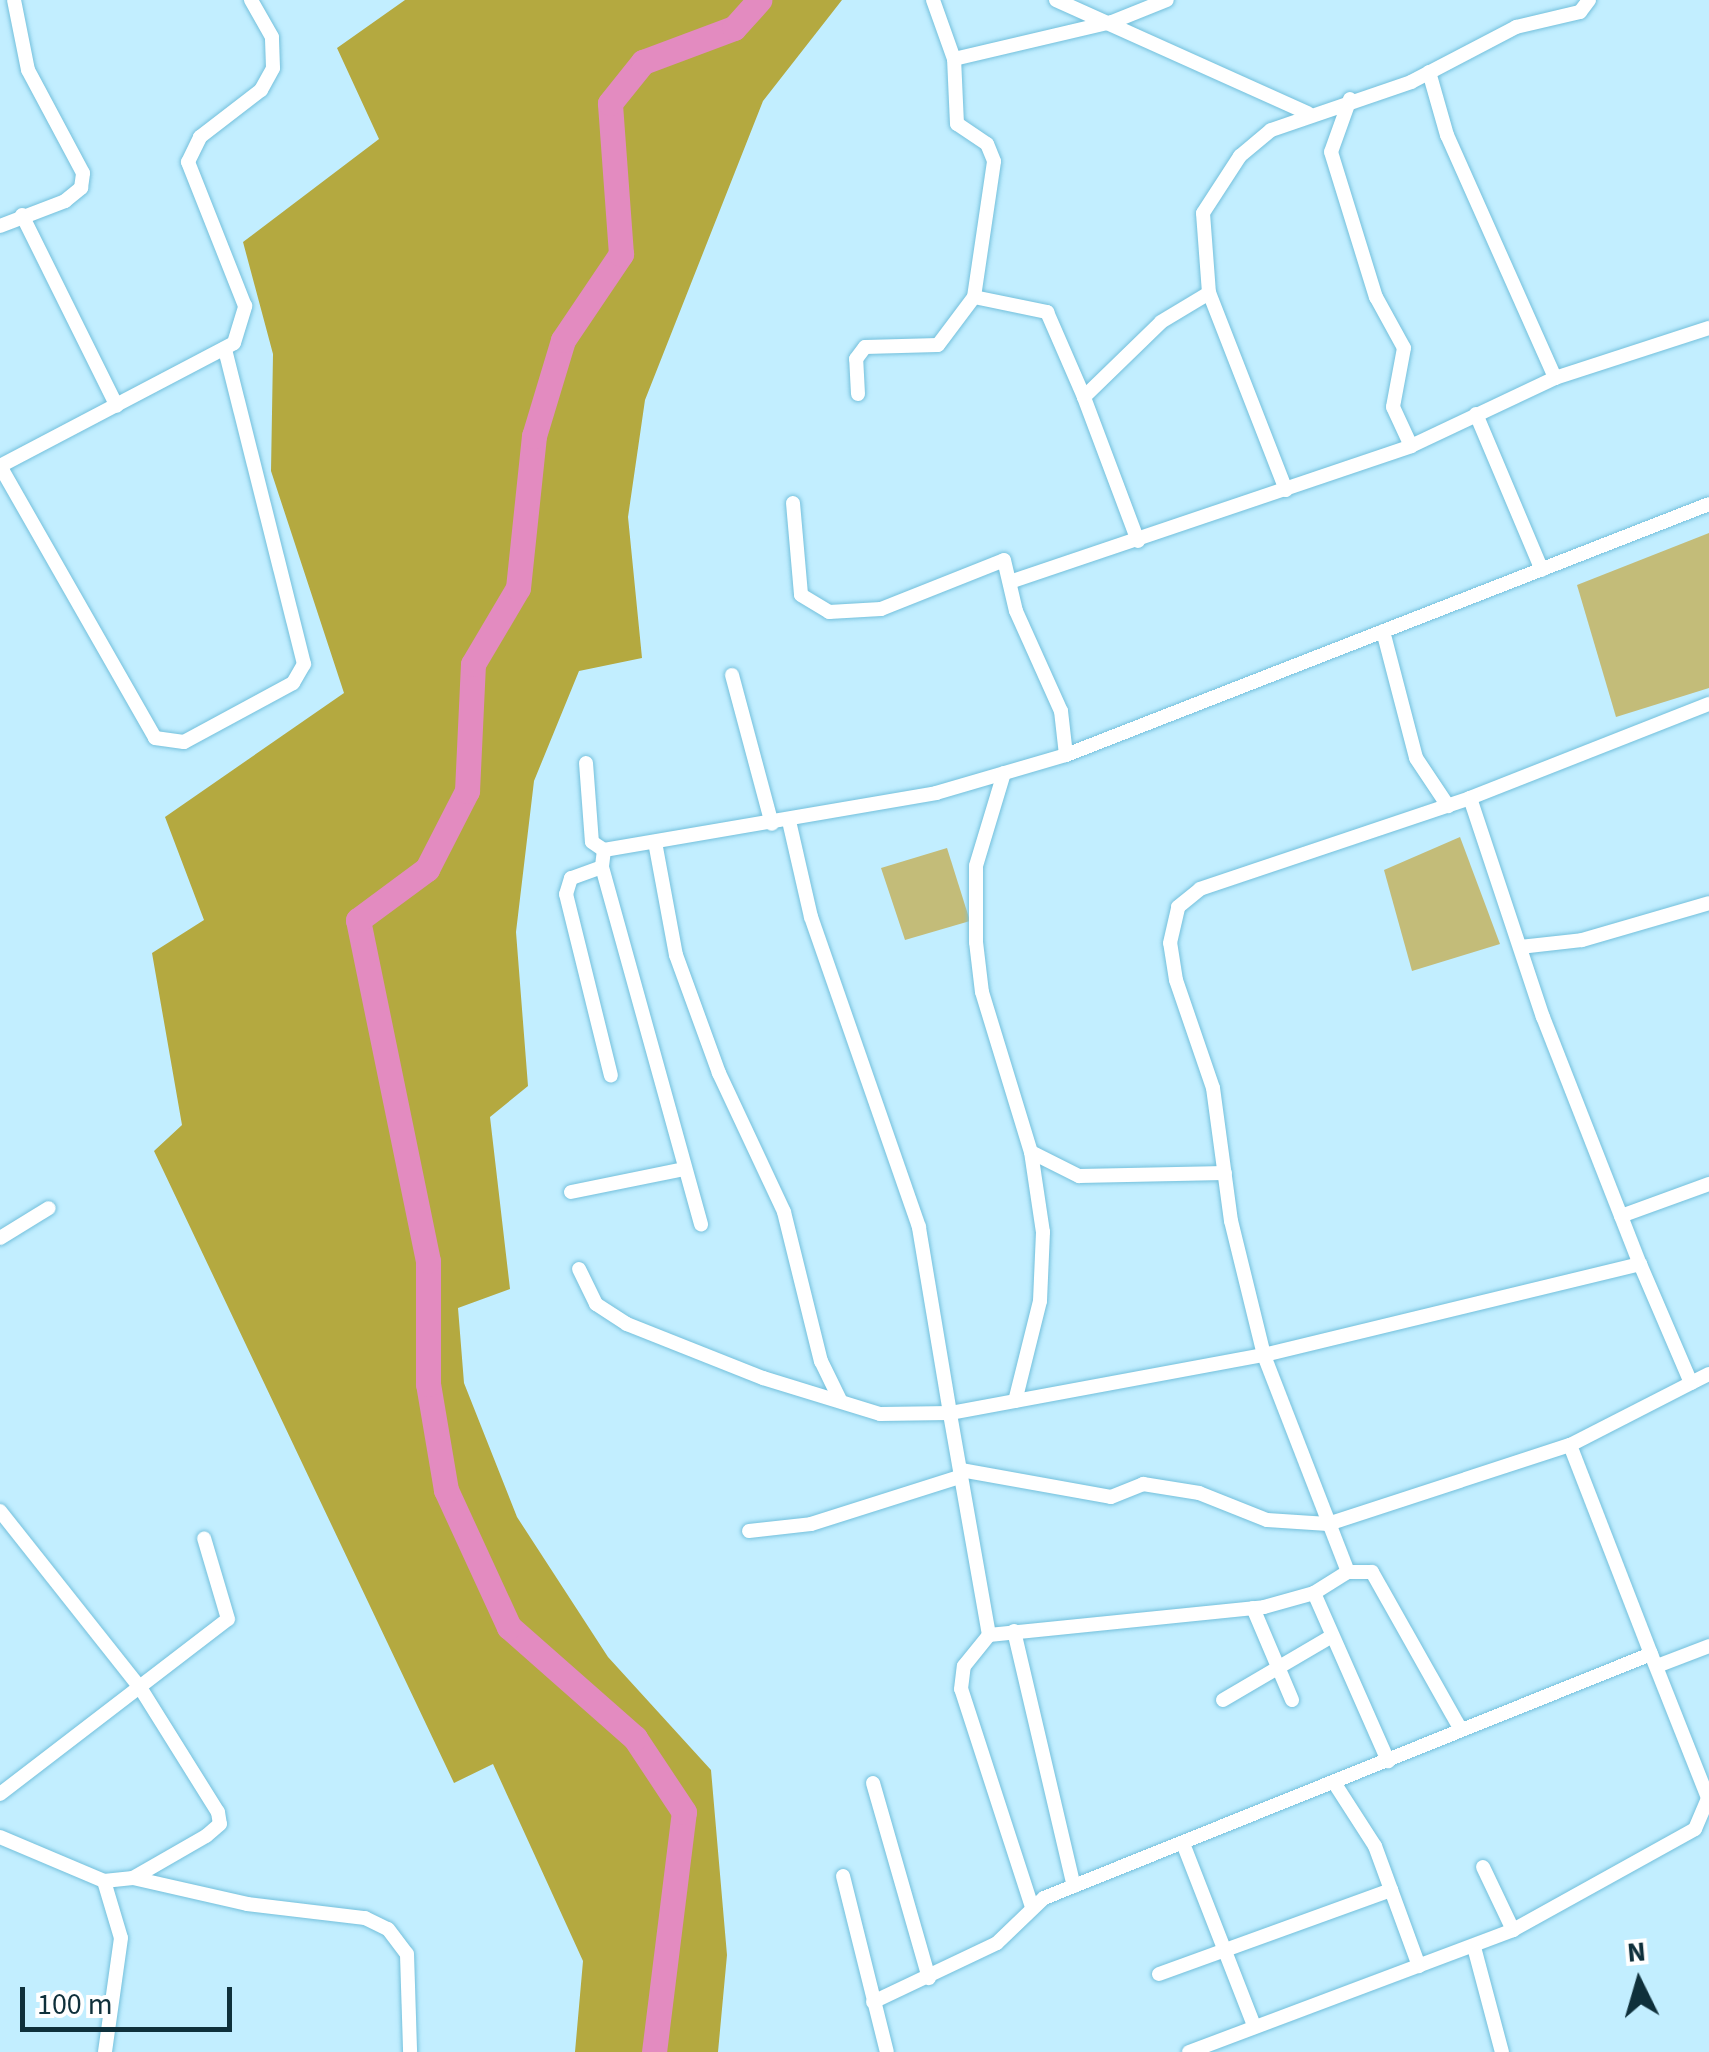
<!DOCTYPE html>
<html>
<head>
<meta charset="utf-8">
<style>
  body { margin:0 }
  #map { position:relative; width:1709px; height:2052px; overflow:hidden; background:#c2eeff; font-family:"Source Sans 3",sans-serif }
  div>[style] { position:absolute }
  .green>* { inset:0; background:#c3bc79 }
  .forest>* { inset:0; background:#b4a940 }
  .river>* { height:25px; margin:-12.5px; padding:0 12.5px; transform-origin:12.5px; border-radius:12.5px; background:#e38bc0 }
  .roads { filter:drop-shadow(0 0 2px #74c0dc) drop-shadow(0 0 2px #74c0dc) }
  .street>* { height:14px; margin:-7px; padding:0 7px; transform-origin:7px; border-radius:7px; background:#fff }
  span { translate:-50% -50%; white-space:nowrap; text-align:center; line-height:1.15; -webkit-text-stroke:9px #fff; paint-order:stroke }
  .north { position:absolute; left:1589px; top:1932px; width:100px; height:100px; -webkit-text-stroke:8px #fff; paint-order:stroke; rotate:355deg; font-size:28px; font-weight:700; line-height:40px; text-align:center; color:#0f303b }
  .north::after { content:''; display:block; margin:auto; width:35px; height:45px; background:#0f303b; clip-path:polygon(50% 0,100% 100%,50% 72%,0 100%) }
  .scale { position:absolute; left:20px; top:1987px; width:212px; height:45px; box-sizing:border-box; border:5px solid #0f303b; border-top:0; padding-left:12px; font-size:30px; line-height:35px; white-space:nowrap; color:#0f303b; -webkit-text-stroke:8px #fff; paint-order:stroke }
</style>
</head>
<body>
<div id="map">
  <div class="green">
    <i style="clip-path:polygon(1709px 533px,1709px 688px,1616px 717px,1577px 585px)"></i>
    <i style="clip-path:polygon(1460px 837px,1500px 944px,1412px 971px,1384px 870px)"></i>
    <i style="clip-path:polygon(947px 848px,970px 921px,905px 940px,881px 868px)"></i>
  </div>
  <div class="forest">
    <i style="clip-path:polygon(405px 0,842px 0,763px 101px,645px 400px,628px 517px,642px 658px,579px 671px,534px 781px,516px 932px,528px 1086px,490px 1117px,510px 1289px,458px 1308px,464px 1383px,517px 1517px,608px 1657px,711px 1770px,727px 1955px,718px 2052px,575px 2052px,583px 1961px,493px 1764px,454px 1783px,154px 1151px,182px 1125px,152px 953px,204px 920px,165px 817px,344px 693px,271px 471px,273px 354px,243px 242px,379px 139px,337px 48px)"></i>
  </div>
  <div class="river">
    <i style="left:654px;top:2052px;width:242px;rotate:-82.9deg"></i>
    <i style="left:684px;top:1812px;width:89px;rotate:-123.5deg"></i>
    <i style="left:635px;top:1738px;width:168px;rotate:-138.6deg"></i>
    <i style="left:509px;top:1627px;width:151px;rotate:-114.7deg"></i>
    <i style="left:446px;top:1490px;width:108px;rotate:-99.6deg"></i>
    <i style="left:428px;top:1384px;width:123px;rotate:-90deg"></i>
    <i style="left:428px;top:1261px;width:348px;rotate:-101.6deg"></i>
    <i style="left:358px;top:920px;width:86px;rotate:-36.5deg"></i>
    <i style="left:427px;top:869px;width:88px;rotate:-62.9deg"></i>
    <i style="left:467px;top:791px;width:127px;rotate:-87.3deg"></i>
    <i style="left:473px;top:664px;width:88px;rotate:-59.4deg"></i>
    <i style="left:518px;top:588px;width:153px;rotate:-84deg"></i>
    <i style="left:534px;top:436px;width:100px;rotate:-73.2deg"></i>
    <i style="left:563px;top:340px;width:104px;rotate:-56deg"></i>
    <i style="left:621px;top:254px;width:151px;rotate:-94.2deg"></i>
    <i style="left:610px;top:103px;width:53px;rotate:-51.2deg"></i>
    <i style="left:643px;top:62px;width:97px;rotate:-20.5deg"></i>
    <i style="left:734px;top:28px;width:38px;rotate:-48deg"></i>
  </div>
  <div class="roads">
    <div class="street">
      <i style="left:1056px;top:0;width:276px;rotate:24.2deg"></i>
      <i style="left:954px;top:59px;width:162px;rotate:-13.2deg"></i>
      <i style="left:1112px;top:22px;width:59px;rotate:-21.8deg"></i>
      <i style="left:1429px;top:72px;width:66px;rotate:74.1deg"></i>
      <i style="left:1447px;top:135px;width:266px;rotate:66deg"></i>
      <i style="left:1350px;top:99px;width:56px;rotate:109.7deg"></i>
      <i style="left:1331px;top:152px;width:152px;rotate:72.8deg"></i>
      <i style="left:1376px;top:297px;width:58px;rotate:61.2deg"></i>
      <i style="left:1404px;top:348px;width:60px;rotate:100.6deg"></i>
      <i style="left:1393px;top:407px;width:43px;rotate:65.2deg"></i>
      <i style="left:22px;top:215px;width:213px;rotate:63.6deg"></i>
      <i style="left:0;top:226px;width:70px;rotate:-21deg"></i>
      <i style="left:65px;top:201px;width:21px;rotate:-39deg"></i>
      <i style="left:81px;top:188px;width:15px;rotate:-82deg"></i>
      <i style="left:83px;top:173px;width:117px;rotate:-118.1deg"></i>
      <i style="left:28px;top:70px;width:71px;rotate:-101.3deg"></i>
      <i style="left:974px;top:297px;width:75px;rotate:11.6deg"></i>
      <i style="left:1047px;top:312px;width:93px;rotate:66.5deg"></i>
      <i style="left:858px;top:394px;width:35px;rotate:-93deg"></i>
      <i style="left:856px;top:359px;width:15px;rotate:-53deg"></i>
      <i style="left:865px;top:347px;width:73px;rotate:-1.6deg"></i>
      <i style="left:938px;top:345px;width:60px;rotate:-53.1deg"></i>
      <i style="left:974px;top:297px;width:137px;rotate:-81.6deg"></i>
      <i style="left:994px;top:161px;width:18px;rotate:-112deg"></i>
      <i style="left:987px;top:144px;width:36px;rotate:-146deg"></i>
      <i style="left:957px;top:124px;width:65px;rotate:-92.6deg"></i>
      <i style="left:954px;top:59px;width:63px;rotate:-109.6deg"></i>
      <i style="left:1476px;top:414px;width:169px;rotate:67.1deg"></i>
      <i style="left:0;top:466px;width:313px;rotate:60.3deg"></i>
      <i style="left:155px;top:738px;width:29px;rotate:8deg"></i>
      <i style="left:184px;top:742px;width:124px;rotate:-28.4deg"></i>
      <i style="left:293px;top:683px;width:22px;rotate:-60deg"></i>
      <i style="left:304px;top:664px;width:324px;rotate:-104.1deg"></i>
      <i style="left:0;top:466px;width:264px;rotate:-27.7deg"></i>
      <i style="left:234px;top:343px;width:39px;rotate:-73deg"></i>
      <i style="left:245px;top:306px;width:155px;rotate:-111.6deg"></i>
      <i style="left:188px;top:162px;width:28px;rotate:-64deg"></i>
      <i style="left:200px;top:137px;width:77px;rotate:-37.6deg"></i>
      <i style="left:261px;top:90px;width:25px;rotate:-61deg"></i>
      <i style="left:273px;top:68px;width:31px;rotate:-92deg"></i>
      <i style="left:272px;top:37px;width:43px;rotate:-119.6deg"></i>
      <i style="left:1286px;top:490px;width:212px;rotate:-111.3deg"></i>
      <i style="left:1209px;top:293px;width:80px;rotate:-94.3deg"></i>
      <i style="left:1203px;top:213px;width:68px;rotate:-57deg"></i>
      <i style="left:1240px;top:156px;width:40px;rotate:-40deg"></i>
      <i style="left:1271px;top:130px;width:148px;rotate:-18.9deg"></i>
      <i style="left:1411px;top:82px;width:119px;rotate:-27.6deg"></i>
      <i style="left:1516px;top:27px;width:66px;rotate:-13.2deg"></i>
      <i style="left:1580px;top:12px;width:15px;rotate:-53deg"></i>
      <i style="left:793px;top:503px;width:92px;rotate:85deg"></i>
      <i style="left:801px;top:595px;width:33px;rotate:31deg"></i>
      <i style="left:829px;top:612px;width:52px;rotate:-3.3deg"></i>
      <i style="left:881px;top:609px;width:132px;rotate:-21.7deg"></i>
      <i style="left:1004px;top:560px;width:52px;rotate:76.8deg"></i>
      <i style="left:1016px;top:611px;width:110px;rotate:65.8deg"></i>
      <i style="left:1061px;top:711px;width:44px;rotate:83.5deg"></i>
      <i style="left:1138px;top:541px;width:154px;rotate:-110.6deg"></i>
      <i style="left:1084px;top:397px;width:107px;rotate:-44.2deg"></i>
      <i style="left:1161px;top:322px;width:56px;rotate:-31.1deg"></i>
      <i style="left:1013px;top:581px;width:420px;rotate:-18.7deg"></i>
      <i style="left:1411px;top:446px;width:159px;rotate:-25.3deg"></i>
      <i style="left:1555px;top:378px;width:162px;rotate:-18deg"></i>
      <i style="left:1383px;top:631px;width:131px;rotate:75.4deg"></i>
      <i style="left:1416px;top:758px;width:58px;rotate:56.3deg"></i>
      <i style="left:732px;top:675px;width:154px;rotate:75deg"></i>
      <i style="left:586px;top:763px;width:79px;rotate:85.7deg"></i>
      <i style="left:592px;top:842px;width:14px;rotate:34deg"></i>
      <i style="left:604px;top:850px;width:337px;rotate:-9.7deg"></i>
      <i style="left:936px;top:793px;width:135px;rotate:-16.3deg"></i>
      <i style="left:1066px;top:755px;width:690px;rotate:-21.32deg"></i>
      <i style="left:1004px;top:773px;width:97px;rotate:106.8deg"></i>
      <i style="left:976px;top:866px;width:76px;rotate:90deg"></i>
      <i style="left:976px;top:942px;width:50px;rotate:83.2deg"></i>
      <i style="left:982px;top:992px;width:167px;rotate:73deg"></i>
      <i style="left:1031px;top:1152px;width:81px;rotate:81.5deg"></i>
      <i style="left:1043px;top:1232px;width:69px;rotate:92.5deg"></i>
      <i style="left:1040px;top:1301px;width:103px;rotate:104deg"></i>
      <i style="left:1470px;top:798px;width:231px;rotate:71.6deg"></i>
      <i style="left:1543px;top:1017px;width:265px;rotate:68.6deg"></i>
      <i style="left:1640px;top:1264px;width:129px;rotate:66.8deg"></i>
      <i style="left:1691px;top:1383px;width:20px;rotate:-27deg"></i>
      <i style="left:655px;top:842px;width:115px;rotate:79.5deg"></i>
      <i style="left:676px;top:955px;width:126px;rotate:70deg"></i>
      <i style="left:719px;top:1073px;width:153px;rotate:64.9deg"></i>
      <i style="left:784px;top:1212px;width:154px;rotate:76.1deg"></i>
      <i style="left:821px;top:1361px;width:43px;rotate:64deg"></i>
      <i style="left:604px;top:850px;width:17px;rotate:97deg"></i>
      <i style="left:602px;top:867px;width:371px;rotate:74.5deg"></i>
      <i style="left:602px;top:867px;width:33px;rotate:160deg"></i>
      <i style="left:571px;top:878px;width:17px;rotate:107deg"></i>
      <i style="left:566px;top:894px;width:187px;rotate:76.1deg"></i>
      <i style="left:1520px;top:947px;width:62px;rotate:-6.4deg"></i>
      <i style="left:1582px;top:940px;width:132px;rotate:-16.2deg"></i>
      <i style="left:1031px;top:1152px;width:54px;rotate:26.6deg"></i>
      <i style="left:1079px;top:1176px;width:146px;rotate:-1.2deg"></i>
      <i style="left:571px;top:1192px;width:115px;rotate:-11.5deg"></i>
      <i style="left:1621px;top:1216px;width:94px;rotate:-20deg"></i>
      <i style="left:0;top:1238px;width:57px;rotate:-31.5deg"></i>
      <i style="left:579px;top:1269px;width:39px;rotate:64deg"></i>
      <i style="left:596px;top:1304px;width:37px;rotate:33deg"></i>
      <i style="left:627px;top:1324px;width:146px;rotate:21.7deg"></i>
      <i style="left:763px;top:1378px;width:122px;rotate:17.1deg"></i>
      <i style="left:880px;top:1414px;width:70px;rotate:-0.8deg"></i>
      <i style="left:950px;top:1413px;width:189px;rotate:-99.5deg"></i>
      <i style="left:919px;top:1227px;width:328px;rotate:-109.2deg"></i>
      <i style="left:811px;top:917px;width:98px;rotate:-102.9deg"></i>
      <i style="left:961px;top:1470px;width:152px;rotate:10.2deg"></i>
      <i style="left:1111px;top:1497px;width:35px;rotate:-22deg"></i>
      <i style="left:1143px;top:1484px;width:57px;rotate:9.1deg"></i>
      <i style="left:1199px;top:1493px;width:73px;rotate:21.7deg"></i>
      <i style="left:1267px;top:1520px;width:61px;rotate:3.8deg"></i>
      <i style="left:1328px;top:1524px;width:255px;rotate:-18.1deg"></i>
      <i style="left:1570px;top:1445px;width:136px;rotate:-27.1deg"></i>
      <i style="left:0;top:1511px;width:227px;rotate:51.6deg"></i>
      <i style="left:141px;top:1689px;width:145px;rotate:58deg"></i>
      <i style="left:218px;top:1812px;width:12px;rotate:81deg"></i>
      <i style="left:220px;top:1824px;width:18px;rotate:139deg"></i>
      <i style="left:206px;top:1836px;width:84px;rotate:150.1deg"></i>
      <i style="left:749px;top:1531px;width:62px;rotate:-6.4deg"></i>
      <i style="left:811px;top:1524px;width:158px;rotate:-17.6deg"></i>
      <i style="left:1348px;top:1572px;width:233px;rotate:-111.2deg"></i>
      <i style="left:1264px;top:1355px;width:138px;rotate:-103.8deg"></i>
      <i style="left:1231px;top:1221px;width:134px;rotate:-97.7deg"></i>
      <i style="left:1213px;top:1088px;width:114px;rotate:-108.9deg"></i>
      <i style="left:1176px;top:980px;width:37px;rotate:-99deg"></i>
      <i style="left:1170px;top:943px;width:37px;rotate:-77deg"></i>
      <i style="left:1178px;top:907px;width:28px;rotate:-39deg"></i>
      <i style="left:1200px;top:889px;width:285px;rotate:-18.6deg"></i>
      <i style="left:1470px;top:798px;width:257px;rotate:-21.5deg"></i>
      <i style="left:1314px;top:1593px;width:184px;rotate:66.2deg"></i>
      <i style="left:1253px;top:1608px;width:100px;rotate:67deg"></i>
      <i style="left:1014px;top:1631px;width:262px;rotate:76.8deg"></i>
      <i style="left:989px;top:1635px;width:225px;rotate:-100deg"></i>
      <i style="left:950px;top:1413px;width:319px;rotate:-10.5deg"></i>
      <i style="left:1264px;top:1355px;width:387px;rotate:-13.6deg"></i>
      <i style="left:1657px;top:1666px;width:56px;rotate:-21deg"></i>
      <i style="left:1223px;top:1700px;width:126px;rotate:-30.4deg"></i>
      <i style="left:873px;top:1783px;width:203px;rotate:74deg"></i>
      <i style="left:1335px;top:1784px;width:74px;rotate:57.2deg"></i>
      <i style="left:1375px;top:1846px;width:128px;rotate:69.9deg"></i>
      <i style="left:0;top:1794px;width:287px;rotate:-37.5deg"></i>
      <i style="left:228px;top:1619px;width:84px;rotate:-106.5deg"></i>
      <i style="left:0;top:1837px;width:113px;rotate:22.9deg"></i>
      <i style="left:104px;top:1881px;width:59px;rotate:73.4deg"></i>
      <i style="left:121px;top:1938px;width:115px;rotate:98deg"></i>
      <i style="left:1184px;top:1846px;width:193px;rotate:68.7deg"></i>
      <i style="left:1483px;top:1867px;width:70px;rotate:64.5deg"></i>
      <i style="left:843px;top:1876px;width:181px;rotate:76deg"></i>
      <i style="left:104px;top:1881px;width:29px;rotate:-6deg"></i>
      <i style="left:133px;top:1878px;width:117px;rotate:12.8deg"></i>
      <i style="left:247px;top:1904px;width:119px;rotate:6.8deg"></i>
      <i style="left:365px;top:1918px;width:25px;rotate:26deg"></i>
      <i style="left:388px;top:1929px;width:31px;rotate:53deg"></i>
      <i style="left:407px;top:1954px;width:98px;rotate:88.2deg"></i>
      <i style="left:1032px;top:1907px;width:229px;rotate:-108deg"></i>
      <i style="left:961px;top:1689px;width:23px;rotate:-83deg"></i>
      <i style="left:964px;top:1666px;width:40px;rotate:-51deg"></i>
      <i style="left:989px;top:1635px;width:276px;rotate:-5.8deg"></i>
      <i style="left:1264px;top:1607px;width:52px;rotate:-15.6deg"></i>
      <i style="left:1314px;top:1593px;width:40px;rotate:-32deg"></i>
      <i style="left:1348px;top:1572px;width:24px"></i>
      <i style="left:1372px;top:1572px;width:179px;rotate:60.6deg"></i>
      <i style="left:1474px;top:1947px;width:109px;rotate:75.1deg"></i>
      <i style="left:1159px;top:1974px;width:247px;rotate:-19.9deg"></i>
      <i style="left:873px;top:2002px;width:137px;rotate:-25.4deg"></i>
      <i style="left:997px;top:1943px;width:65px;rotate:-43.8deg"></i>
      <i style="left:1044px;top:1898px;width:654px;rotate:-21.9deg"></i>
      <i style="left:1651px;top:1654px;width:224px;rotate:-111.2deg"></i>
      <i style="left:1189px;top:2052px;width:346px;rotate:-20.6deg"></i>
      <i style="left:1513px;top:1930px;width:208px;rotate:-29deg"></i>
      <i style="left:1695px;top:1829px;width:34px;rotate:-67deg"></i>
      <i style="left:1708px;top:1798px;width:155px;rotate:-111.6deg"></i>
    </div>
  </div>
  <div class="north">N</div>
  <div class="scale">100 m</div>
</div>
</body>
</html>
